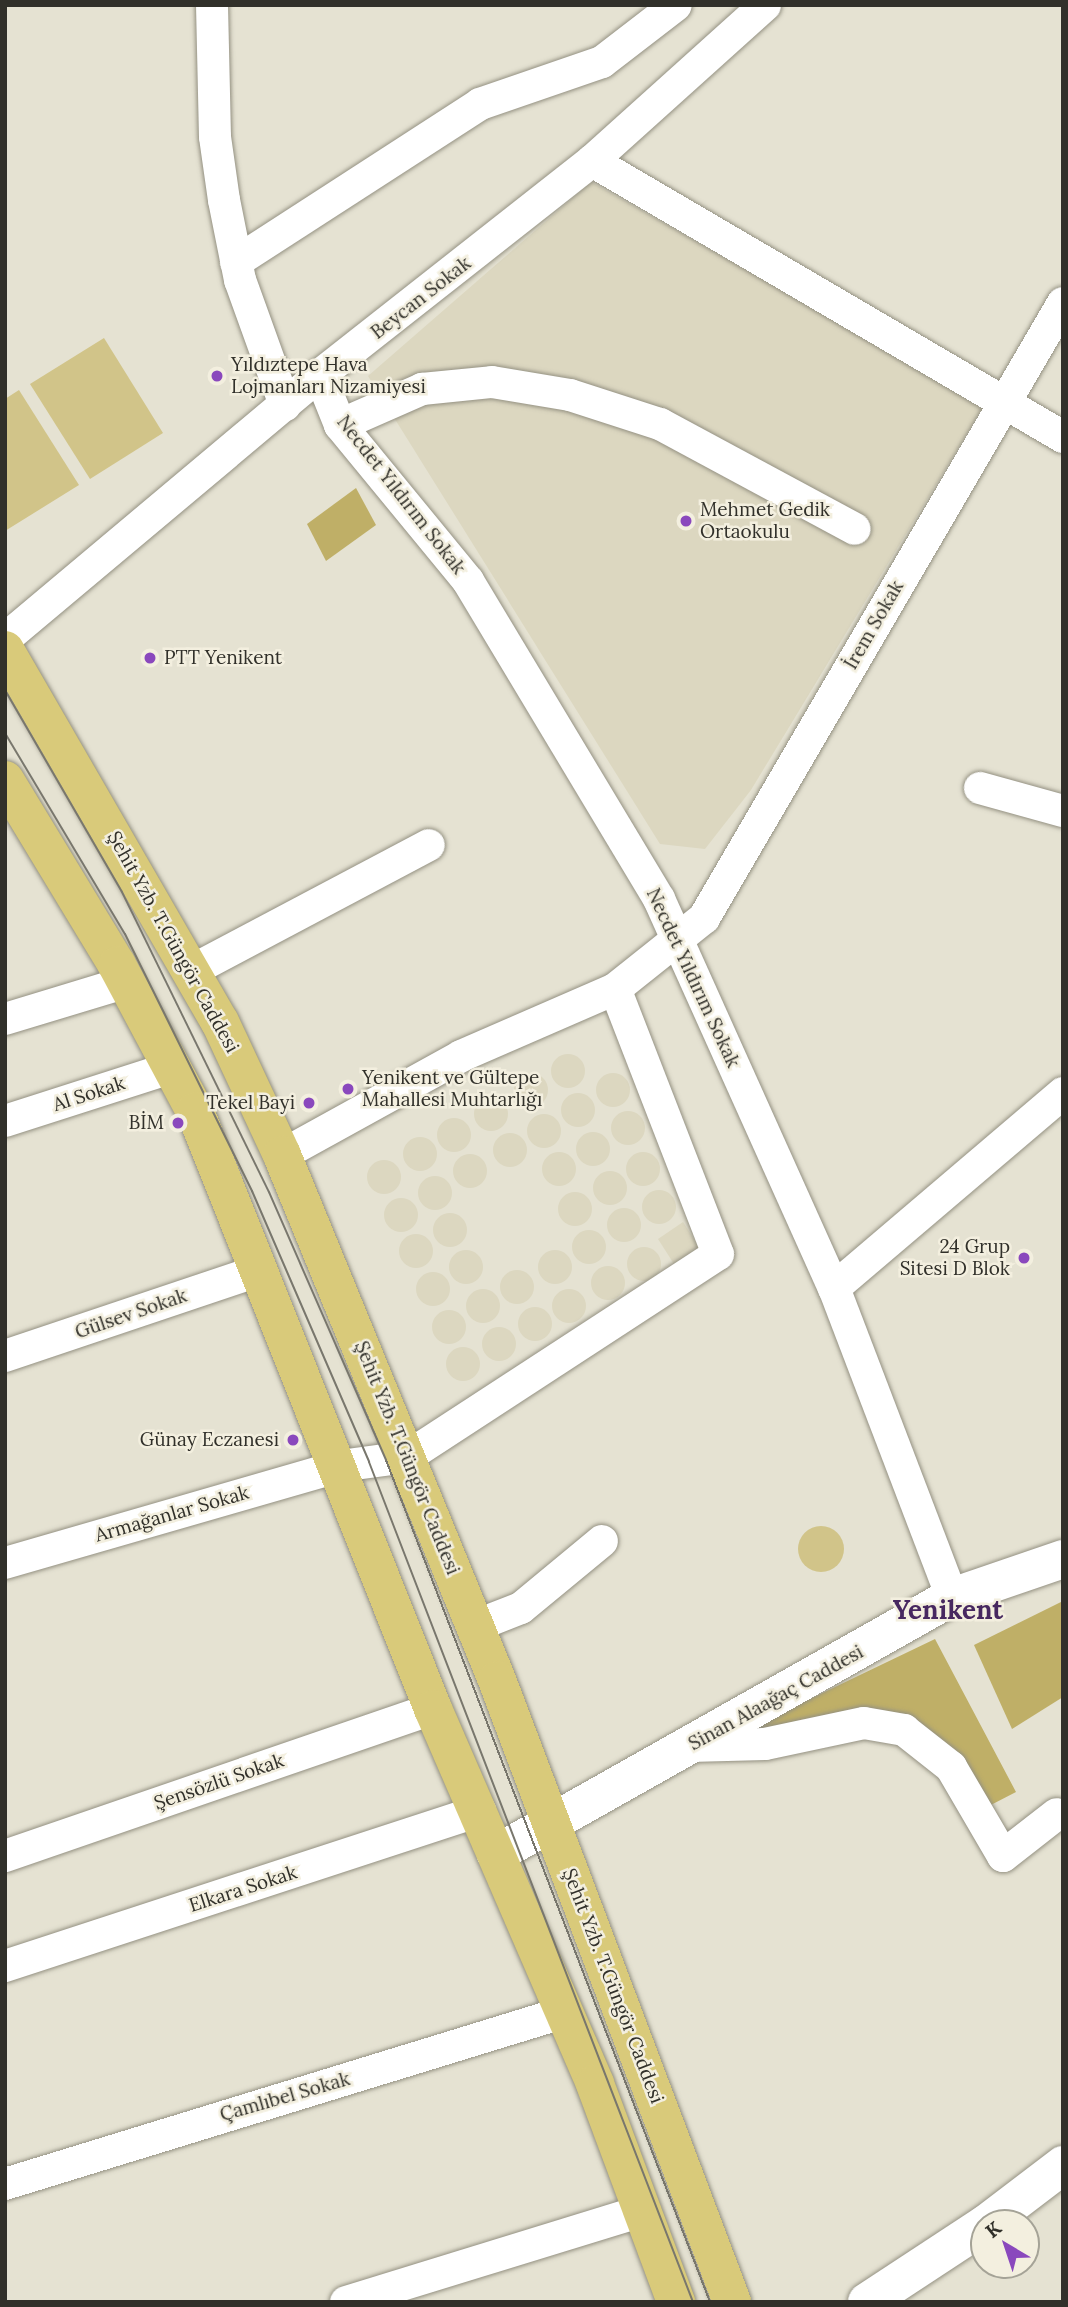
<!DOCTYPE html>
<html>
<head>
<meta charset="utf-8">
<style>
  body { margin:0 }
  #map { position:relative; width:1068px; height:2307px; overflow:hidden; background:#e5e2d2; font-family:Lora,serif }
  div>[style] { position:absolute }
  .built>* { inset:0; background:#dcd7c0 }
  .round { border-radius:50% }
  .green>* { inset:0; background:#d1c489 }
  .forest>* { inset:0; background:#bfaf67 }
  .roads { filter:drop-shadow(0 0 2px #949182) drop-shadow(0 0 2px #949182) }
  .minor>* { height:32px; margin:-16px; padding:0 16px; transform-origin:16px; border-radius:16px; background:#fff }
  .tertiary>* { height:38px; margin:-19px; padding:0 19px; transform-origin:19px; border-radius:19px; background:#fff }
  .primary>* { height:38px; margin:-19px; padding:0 19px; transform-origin:19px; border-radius:19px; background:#d9ca7a }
  .tram>* { height:2px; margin:-1px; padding:0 1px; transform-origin:1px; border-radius:1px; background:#79776d }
  .dots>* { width:19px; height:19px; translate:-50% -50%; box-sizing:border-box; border:4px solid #f3efdf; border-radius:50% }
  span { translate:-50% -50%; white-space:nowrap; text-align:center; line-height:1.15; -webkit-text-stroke:5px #f3efdf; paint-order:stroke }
  .street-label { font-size:19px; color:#31302a }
  .poi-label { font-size:19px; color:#31302a }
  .left { translate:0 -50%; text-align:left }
  .right { translate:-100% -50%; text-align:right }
  .district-label { font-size:26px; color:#472860; font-weight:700 }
  .frame { position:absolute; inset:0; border:7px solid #31302a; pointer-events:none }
  .north { position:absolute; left:970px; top:2209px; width:70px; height:70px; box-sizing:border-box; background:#f3efdf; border:2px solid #a5a397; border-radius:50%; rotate:321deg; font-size:19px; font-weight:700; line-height:28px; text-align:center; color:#31302a }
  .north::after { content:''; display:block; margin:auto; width:24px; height:32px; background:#8a48bd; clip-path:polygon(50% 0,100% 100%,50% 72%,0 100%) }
</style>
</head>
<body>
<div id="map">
  <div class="built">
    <i style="clip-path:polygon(591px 182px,984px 405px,751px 790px,705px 849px,660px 844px,368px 376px)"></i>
    <i class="round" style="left:551px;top:1054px;width:34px;height:34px"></i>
    <i class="round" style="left:514px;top:1073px;width:34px;height:34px"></i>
    <i class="round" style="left:596px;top:1073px;width:34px;height:34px"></i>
    <i class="round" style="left:561px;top:1093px;width:34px;height:34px"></i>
    <i class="round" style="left:474px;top:1097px;width:34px;height:34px"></i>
    <i class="round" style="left:611px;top:1111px;width:34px;height:34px"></i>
    <i class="round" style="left:527px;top:1114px;width:34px;height:34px"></i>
    <i class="round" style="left:437px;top:1118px;width:34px;height:34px"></i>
    <i class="round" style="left:576px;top:1132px;width:34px;height:34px"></i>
    <i class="round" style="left:493px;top:1133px;width:34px;height:34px"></i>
    <i class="round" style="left:403px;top:1137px;width:34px;height:34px"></i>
    <i class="round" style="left:626px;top:1152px;width:34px;height:34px"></i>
    <i class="round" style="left:542px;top:1152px;width:34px;height:34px"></i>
    <i class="round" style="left:453px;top:1154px;width:34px;height:34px"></i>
    <i class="round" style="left:367px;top:1160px;width:34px;height:34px"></i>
    <i class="round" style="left:593px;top:1171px;width:34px;height:34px"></i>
    <i class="round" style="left:418px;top:1176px;width:34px;height:34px"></i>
    <i class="round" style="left:642px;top:1190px;width:34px;height:34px"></i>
    <i class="round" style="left:558px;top:1192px;width:34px;height:34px"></i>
    <i class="round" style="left:384px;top:1198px;width:34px;height:34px"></i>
    <i class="round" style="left:607px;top:1208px;width:34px;height:34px"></i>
    <i class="round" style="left:433px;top:1213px;width:34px;height:34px"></i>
    <i style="clip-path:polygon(683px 1222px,699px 1247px,674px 1264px,658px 1239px)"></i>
    <i class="round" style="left:572px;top:1230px;width:34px;height:34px"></i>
    <i class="round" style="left:399px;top:1234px;width:34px;height:34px"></i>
    <i class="round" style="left:627px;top:1247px;width:34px;height:34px"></i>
    <i class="round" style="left:538px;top:1250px;width:34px;height:34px"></i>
    <i class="round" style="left:449px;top:1250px;width:34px;height:34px"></i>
    <i class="round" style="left:591px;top:1266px;width:34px;height:34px"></i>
    <i class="round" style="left:500px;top:1270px;width:34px;height:34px"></i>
    <i class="round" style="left:416px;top:1272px;width:34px;height:34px"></i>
    <i class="round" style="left:552px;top:1289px;width:34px;height:34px"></i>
    <i class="round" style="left:466px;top:1289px;width:34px;height:34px"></i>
    <i class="round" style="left:518px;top:1307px;width:34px;height:34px"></i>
    <i class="round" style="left:432px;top:1310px;width:34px;height:34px"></i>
    <i class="round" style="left:482px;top:1327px;width:34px;height:34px"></i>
    <i class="round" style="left:446px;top:1347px;width:34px;height:34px"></i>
  </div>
  <div class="green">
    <i style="clip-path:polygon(104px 338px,163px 433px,90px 479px,30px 384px)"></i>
    <i style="clip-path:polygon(19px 390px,79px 485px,5px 531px,5px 399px)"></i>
    <i class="round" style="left:798px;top:1526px;width:46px;height:46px"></i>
  </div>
  <div class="forest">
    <i style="clip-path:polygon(356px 488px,376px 525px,326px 561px,307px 524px)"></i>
    <i style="clip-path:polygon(1063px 1601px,1063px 1697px,1012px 1729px,974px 1645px)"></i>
    <i style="clip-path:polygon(935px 1639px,1016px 1792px,985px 1808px,920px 1722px,829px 1720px,731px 1737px)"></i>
  </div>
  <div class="roads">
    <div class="minor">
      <i style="left:212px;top:5px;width:132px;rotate:88.7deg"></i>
      <i style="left:215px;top:137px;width:64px;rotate:81.9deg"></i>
      <i style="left:224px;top:200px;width:82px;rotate:78.7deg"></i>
      <i style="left:240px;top:280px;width:133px;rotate:70.2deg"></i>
      <i style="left:592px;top:161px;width:546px;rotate:30.37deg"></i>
      <i style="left:236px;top:262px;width:291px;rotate:-32.9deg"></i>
      <i style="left:480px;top:104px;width:129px;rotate:-19deg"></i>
      <i style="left:602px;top:62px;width:93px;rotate:-37.6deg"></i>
      <i style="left:320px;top:375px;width:54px;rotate:68.2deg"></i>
      <i style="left:340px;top:425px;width:202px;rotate:50.6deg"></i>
      <i style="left:468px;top:581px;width:371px;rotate:59deg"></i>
      <i style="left:659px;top:899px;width:427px;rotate:65.8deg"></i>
      <i style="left:834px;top:1288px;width:331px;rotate:69.1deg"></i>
      <i style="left:340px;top:425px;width:90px;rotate:-23.7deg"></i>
      <i style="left:422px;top:389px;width:70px;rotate:-5.7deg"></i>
      <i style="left:492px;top:382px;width:79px;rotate:9.5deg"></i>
      <i style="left:570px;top:395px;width:95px;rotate:17.9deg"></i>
      <i style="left:660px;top:424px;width:221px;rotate:28.3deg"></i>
      <i style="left:5px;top:639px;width:411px;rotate:-40deg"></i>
      <i style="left:320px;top:375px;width:346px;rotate:-38.2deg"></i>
      <i style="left:592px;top:161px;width:233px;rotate:-42deg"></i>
      <i style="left:980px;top:788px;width:86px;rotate:15.5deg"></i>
      <i style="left:191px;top:971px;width:269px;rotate:-27.9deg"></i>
      <i style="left:5px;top:1019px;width:127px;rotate:-16.9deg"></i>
      <i style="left:5px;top:1121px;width:176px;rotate:-17.8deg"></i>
      <i style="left:282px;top:1155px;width:205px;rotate:-28.9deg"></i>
      <i style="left:461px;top:1056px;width:168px;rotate:-23.5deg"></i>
      <i style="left:615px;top:989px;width:114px;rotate:-38.6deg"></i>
      <i style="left:704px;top:918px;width:712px;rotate:-59.73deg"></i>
      <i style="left:834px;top:1288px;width:301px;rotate:-40.4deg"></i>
      <i style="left:5px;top:1356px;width:266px;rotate:-18.6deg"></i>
      <i style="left:5px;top:1563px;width:349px;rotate:-16.1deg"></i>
      <i style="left:340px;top:1466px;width:68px;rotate:-7.7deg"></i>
      <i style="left:407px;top:1457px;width:371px;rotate:-33.1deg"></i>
      <i style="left:718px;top:1254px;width:284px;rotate:-111.2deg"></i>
      <i style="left:475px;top:1626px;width:49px;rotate:-21.4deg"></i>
      <i style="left:521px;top:1608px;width:105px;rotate:-39.6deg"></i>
      <i style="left:689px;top:1746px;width:76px;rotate:-1.5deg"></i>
      <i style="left:765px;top:1744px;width:101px;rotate:-12deg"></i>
      <i style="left:864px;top:1723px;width:41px;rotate:9.9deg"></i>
      <i style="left:904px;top:1730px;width:60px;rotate:38.2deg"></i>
      <i style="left:951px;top:1767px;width:103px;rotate:59.7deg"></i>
      <i style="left:1003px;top:1856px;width:68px;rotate:-37.9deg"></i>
      <i style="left:5px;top:1856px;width:453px;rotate:-19deg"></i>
      <i style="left:5px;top:1966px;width:500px;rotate:-18.1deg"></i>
      <i style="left:5px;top:2184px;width:586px;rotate:-17.07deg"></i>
      <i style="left:346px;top:2302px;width:310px;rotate:-17.1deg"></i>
    </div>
    <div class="tertiary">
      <i style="left:496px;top:1854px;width:523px;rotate:-29.41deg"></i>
      <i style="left:952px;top:1597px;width:117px;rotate:-18.9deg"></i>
      <i style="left:987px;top:2223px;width:96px;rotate:-37.3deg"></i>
      <i style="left:867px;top:2302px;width:140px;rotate:-33.3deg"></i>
    </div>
    <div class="primary">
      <i style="left:5px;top:650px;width:430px;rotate:60deg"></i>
      <i style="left:220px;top:1022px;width:147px;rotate:65deg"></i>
      <i style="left:282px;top:1155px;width:567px;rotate:67.73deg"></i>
      <i style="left:497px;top:1680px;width:665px;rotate:69.3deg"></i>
      <i style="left:5px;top:780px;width:216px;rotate:58.8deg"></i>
      <i style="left:117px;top:965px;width:166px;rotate:61.9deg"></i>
      <i style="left:195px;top:1111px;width:644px;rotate:68.3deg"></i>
      <i style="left:433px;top:1709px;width:408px;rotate:66.6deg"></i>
      <i style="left:595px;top:2084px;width:233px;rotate:69.6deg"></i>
    </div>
  </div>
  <div class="tram">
    <i style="left:5px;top:690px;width:233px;rotate:59.9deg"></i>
    <i style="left:122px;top:892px;width:334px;rotate:63.9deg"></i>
    <i style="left:269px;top:1192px;width:292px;rotate:66.4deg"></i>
    <i style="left:386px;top:1460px;width:902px;rotate:68.95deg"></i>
    <i style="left:5px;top:733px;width:234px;rotate:59.2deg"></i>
    <i style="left:125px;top:934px;width:287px;rotate:63.7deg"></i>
    <i style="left:252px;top:1191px;width:295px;rotate:66.6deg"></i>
    <i style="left:369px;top:1462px;width:900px;rotate:68.91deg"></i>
  </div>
  <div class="dots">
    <i style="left:217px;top:376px;background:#8a48bd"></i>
    <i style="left:686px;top:521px;background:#8a48bd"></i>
    <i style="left:150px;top:658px;background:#8a48bd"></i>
    <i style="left:348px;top:1089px;background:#8a48bd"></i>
    <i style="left:309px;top:1103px;background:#8a48bd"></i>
    <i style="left:178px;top:1123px;background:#8a48bd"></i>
    <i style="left:1024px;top:1258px;background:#8a48bd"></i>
    <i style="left:293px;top:1440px;background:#8a48bd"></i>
  </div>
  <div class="street-label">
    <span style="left:421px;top:298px;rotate:-38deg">Beycan Sokak</span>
    <span style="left:401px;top:495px;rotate:52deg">Necdet Yıldırım Sokak</span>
    <span style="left:874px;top:625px;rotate:-60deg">İrem Sokak</span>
    <span style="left:173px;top:942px;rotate:61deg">Şehit Yzb. T.Güngör Caddesi</span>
    <span style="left:693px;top:978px;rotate:65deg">Necdet Yıldırım Sokak</span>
    <span style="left:89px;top:1094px;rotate:-18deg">Al Sokak</span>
    <span style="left:131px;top:1314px;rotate:-19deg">Gülsev Sokak</span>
    <span style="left:407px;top:1458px;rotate:68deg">Şehit Yzb. T.Güngör Caddesi</span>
    <span style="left:172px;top:1514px;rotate:-16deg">Armağanlar Sokak</span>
    <span style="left:776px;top:1698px;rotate:-29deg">Sinan Alaağaç Caddesi</span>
    <span style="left:219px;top:1782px;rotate:-19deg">Şensözlü Sokak</span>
    <span style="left:243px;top:1889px;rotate:-18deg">Elkara Sokak</span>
    <span style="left:613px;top:1986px;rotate:69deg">Şehit Yzb. T.Güngör Caddesi</span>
    <span style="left:285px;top:2097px;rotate:-16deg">Çamlıbel Sokak</span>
  </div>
  <div class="poi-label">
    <span class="left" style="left:231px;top:376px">Yıldıztepe Hava<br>Lojmanları Nizamiyesi</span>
    <span class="left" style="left:700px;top:521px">Mehmet Gedik<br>Ortaokulu</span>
    <span class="left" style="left:164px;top:658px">PTT Yenikent</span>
    <span class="left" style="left:362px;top:1089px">Yenikent ve Gültepe<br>Mahallesi Muhtarlığı</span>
    <span class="right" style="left:295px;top:1103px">Tekel Bayi</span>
    <span class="right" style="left:164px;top:1123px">BİM</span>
    <span class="right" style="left:1010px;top:1258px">24 Grup<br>Sitesi D Blok</span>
    <span class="right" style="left:279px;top:1440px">Günay Eczanesi</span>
  </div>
  <div class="district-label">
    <span style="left:948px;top:1610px">Yenikent</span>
  </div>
  <div class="frame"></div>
  <div class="north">K</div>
</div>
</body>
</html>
